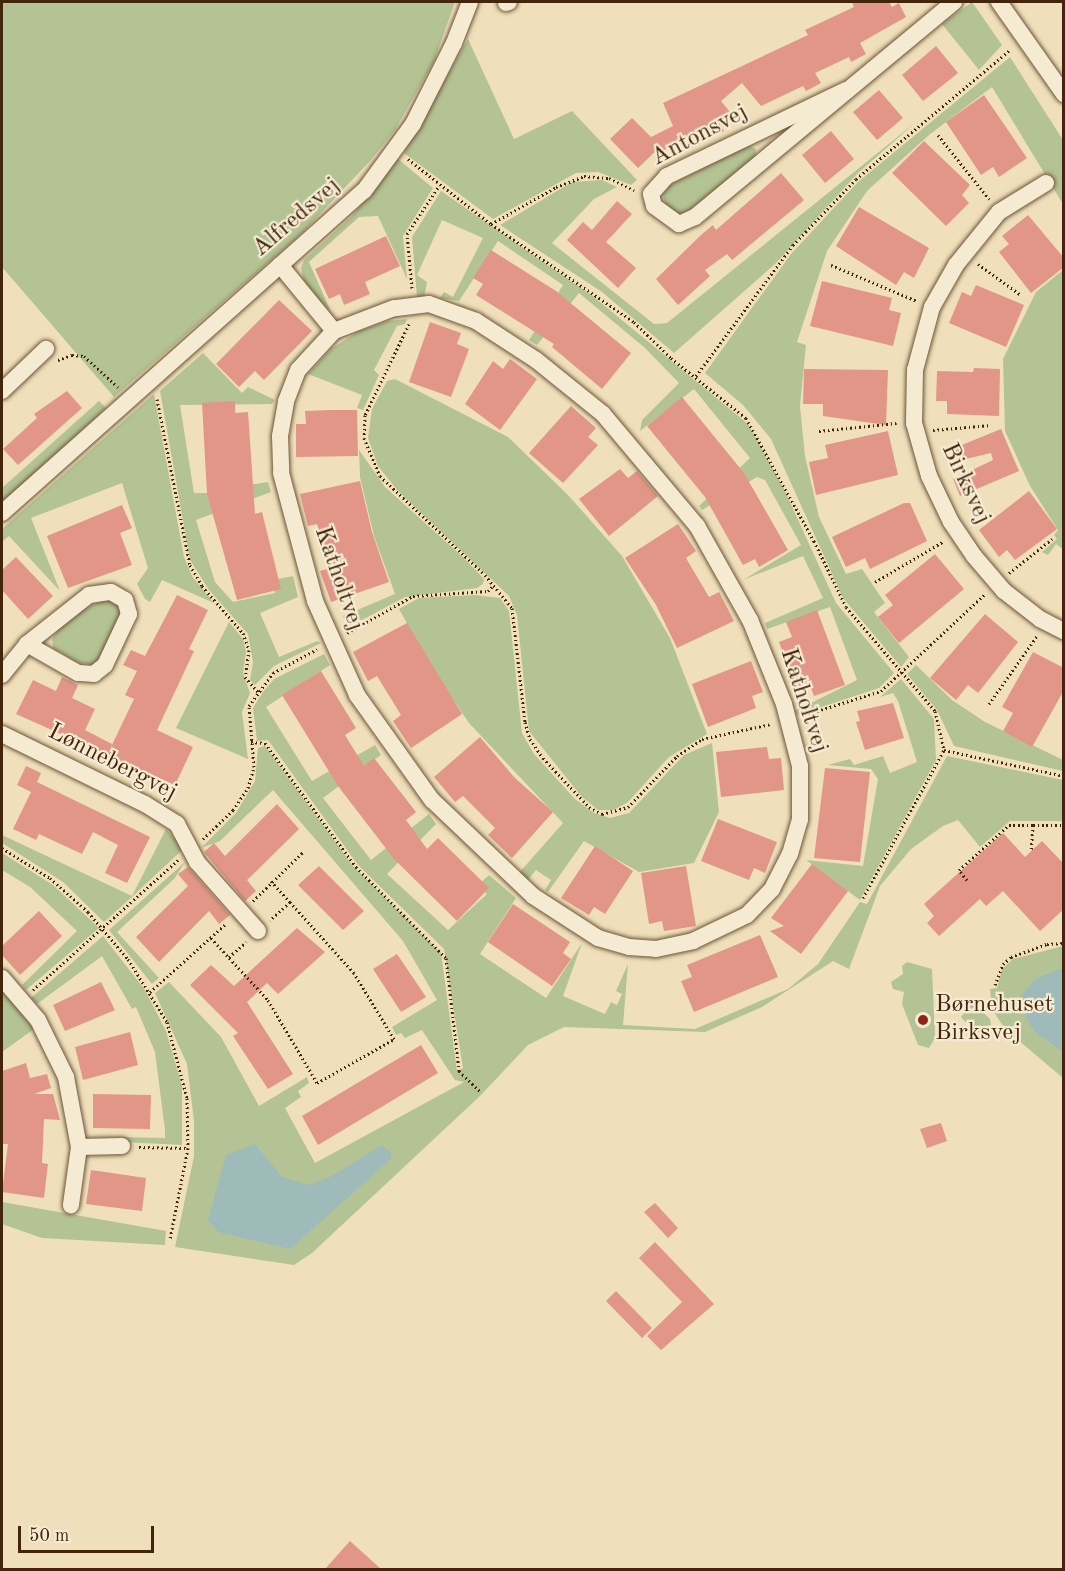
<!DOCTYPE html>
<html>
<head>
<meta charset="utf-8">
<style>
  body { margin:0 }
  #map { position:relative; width:1065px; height:1571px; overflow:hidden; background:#efe0bb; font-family:"Old Standard TT",serif }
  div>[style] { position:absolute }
  .green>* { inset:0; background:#b4c393 }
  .water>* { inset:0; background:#9ebbba }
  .building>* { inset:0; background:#e29687 }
  .path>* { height:3px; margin-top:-1.5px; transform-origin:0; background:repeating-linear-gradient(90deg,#42250a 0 1.5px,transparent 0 4.5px) }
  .roads { filter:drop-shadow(0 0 2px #6d5436) drop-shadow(0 0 2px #6d5436) }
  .street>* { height:16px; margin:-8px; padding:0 8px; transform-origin:8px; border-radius:8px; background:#f5ebd3 }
  .dots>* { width:16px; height:16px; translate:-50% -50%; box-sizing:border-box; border:3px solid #f5ebd3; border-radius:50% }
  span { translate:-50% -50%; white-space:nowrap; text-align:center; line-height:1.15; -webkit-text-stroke:4.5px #f5ebd3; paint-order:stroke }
  .street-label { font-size:24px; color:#42250a }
  .poi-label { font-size:24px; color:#42250a }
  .left { translate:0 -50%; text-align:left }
  .frame { position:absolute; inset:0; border:3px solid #42250a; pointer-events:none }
  .scale { position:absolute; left:18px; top:1526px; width:136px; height:27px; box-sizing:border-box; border:3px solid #42250a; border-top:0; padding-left:8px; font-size:18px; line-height:21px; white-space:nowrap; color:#42250a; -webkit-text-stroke:4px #f5ebd3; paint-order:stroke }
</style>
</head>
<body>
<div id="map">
  <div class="green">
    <i style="clip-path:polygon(2px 2px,455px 2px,434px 61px,395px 130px,370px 161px,303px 232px,114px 397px,2px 267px)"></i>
    <i style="clip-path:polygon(972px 2px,1002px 45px,979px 70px,942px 24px)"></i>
    <i style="clip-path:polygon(468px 39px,514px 139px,572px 111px,637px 180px,631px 185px,598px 172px,576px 173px,493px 219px,404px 153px)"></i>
    <i style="clip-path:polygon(1010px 57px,1063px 140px,1063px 204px,992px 87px,929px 135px,867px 191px,827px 251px,797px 342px,806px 345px,800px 406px,805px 456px,819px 517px,846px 574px,862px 569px,885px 603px,874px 612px,909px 657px,901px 667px,843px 598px,771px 439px,743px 405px,705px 373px,791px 254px,858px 182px)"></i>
    <i style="clip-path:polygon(916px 122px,857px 174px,775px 264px,674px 353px,602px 292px,500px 225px,572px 182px,602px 180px,617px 187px,594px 199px,552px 243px,654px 324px,667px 323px)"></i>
    <i style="clip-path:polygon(748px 145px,756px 149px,756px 156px,692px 208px,680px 215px,666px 208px,663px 194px,668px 186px)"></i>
    <i style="clip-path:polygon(398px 159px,433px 188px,403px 236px,407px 279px,378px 216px,359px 217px,309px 262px,331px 312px,305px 286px,301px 268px,304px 260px,351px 217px)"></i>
    <i style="clip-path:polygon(441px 191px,594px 297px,748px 424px,784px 489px,836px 603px,894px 673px,879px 688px,797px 715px,795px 711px,857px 680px,830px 607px,767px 629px,765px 623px,823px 598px,803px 556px,743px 580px,801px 545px,765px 480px,757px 477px,702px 510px,699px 506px,750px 458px,694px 389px,640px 431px,642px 420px,679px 383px,645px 348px,579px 293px,537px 345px,529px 340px,563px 285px,498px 241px,459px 301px,440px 298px,444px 292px,453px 297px,483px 238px,442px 220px,417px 275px,427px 282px,424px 298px,417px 297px,412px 237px)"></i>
    <i style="clip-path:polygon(1063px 270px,1063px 549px,1056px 544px,1048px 555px,1042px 552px,1057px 539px,1054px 535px,1058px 530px,1030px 486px,1005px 431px,1003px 359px,1036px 292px)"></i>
    <i style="clip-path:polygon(407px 319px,405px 324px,397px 326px,374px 370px,379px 375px,363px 410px,357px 408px,362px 395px,308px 374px,331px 349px,359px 331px,388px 321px)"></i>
    <i style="clip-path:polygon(203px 353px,242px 393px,248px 387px,275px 400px,272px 404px,180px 405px,194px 493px,242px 493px,242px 486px,268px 482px,271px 492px,196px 520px,215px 582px,233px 602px,275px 593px,273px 580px,293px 576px,298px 597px,260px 613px,279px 657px,317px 641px,321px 643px,274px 666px,255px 685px,250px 680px,253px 662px,248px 634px,209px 590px,190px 560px,160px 391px)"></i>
    <i style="clip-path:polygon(395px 379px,508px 437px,568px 495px,622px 556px,670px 638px,707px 734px,669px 757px,628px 802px,614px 810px,598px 810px,581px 796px,529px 731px,517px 615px,509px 596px,398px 491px,378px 466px,368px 438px,372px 409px,387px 381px)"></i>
    <i style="clip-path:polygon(154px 394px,184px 557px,192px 576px,214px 603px,162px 580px,150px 602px,145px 599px,137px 584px,148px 568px,122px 483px,31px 518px,60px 591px,9px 536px,2px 542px,2px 529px)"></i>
    <i style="clip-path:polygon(99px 401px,106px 408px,2px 504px,2px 488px)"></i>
    <i style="clip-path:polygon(359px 450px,385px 487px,464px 558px,484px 579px,483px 584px,477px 588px,405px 597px,349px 627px,343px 616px,395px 594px,374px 536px,360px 477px)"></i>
    <i style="clip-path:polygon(475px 595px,500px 598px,509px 611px,522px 733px,534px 754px,575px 799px,594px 813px,610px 818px,629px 813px,684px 755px,712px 743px,719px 812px,694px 863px,639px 872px,584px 841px,548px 892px,545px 890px,551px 880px,536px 870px,528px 880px,519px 873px,563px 823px,469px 723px,433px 670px,399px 609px,419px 598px)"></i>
    <i style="clip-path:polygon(109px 598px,116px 601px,123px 613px,96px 665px,79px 663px,53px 648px,52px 639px,58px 630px,78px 611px)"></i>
    <i style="clip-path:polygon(229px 622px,243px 639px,246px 652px,243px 673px,250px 693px,242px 712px,248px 759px,176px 728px)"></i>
    <i style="clip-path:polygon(324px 654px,330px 665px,266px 707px,312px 781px,375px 745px,381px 755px,323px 798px,371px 860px,429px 814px,436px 824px,387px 874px,448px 930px,487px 894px,478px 885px,489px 875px,516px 898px,480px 954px,546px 998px,582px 943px,563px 996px,605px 1014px,611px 1002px,617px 1005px,622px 994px,616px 991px,628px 964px,623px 1025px,695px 1029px,788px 989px,818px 964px,860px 902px,867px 904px,947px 756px,1063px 780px,1063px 821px,1010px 821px,980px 847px,958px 820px,943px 826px,911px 849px,880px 886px,849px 969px,833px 961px,762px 1007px,705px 1032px,564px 1027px,528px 1045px,480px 1096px,312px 1253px,294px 1265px,175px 1247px,194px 1156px,194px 1121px,187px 1064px,155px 993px,169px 982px,221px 1037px,259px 1106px,307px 1077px,309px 1083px,298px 1091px,301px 1097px,285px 1108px,315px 1163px,464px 1082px,455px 1080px,422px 1030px,405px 1038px,401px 1033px,396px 1035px,392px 1027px,437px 1000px,403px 941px,273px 790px,220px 841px,201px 848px,236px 813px,255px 781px,258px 748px,265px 746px,353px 866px,441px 953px,457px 1071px,463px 1068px,444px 949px,358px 865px,268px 740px,257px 741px,253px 708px,263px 692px,274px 679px)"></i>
    <i style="clip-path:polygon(916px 665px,952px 700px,985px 722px,1063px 760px,1063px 771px,954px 746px,937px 710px,907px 674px)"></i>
    <i style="clip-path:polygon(901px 679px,934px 719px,936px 760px,860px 900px,806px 860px,863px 866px,878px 779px,871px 769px,828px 765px,850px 759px,854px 765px,883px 756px,890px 773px,917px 762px,898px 701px,893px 693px,880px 697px)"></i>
    <i style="clip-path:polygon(166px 829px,178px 842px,181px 851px,133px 896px,104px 922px,63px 882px,2px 843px,2px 835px,132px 896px)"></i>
    <i style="clip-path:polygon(2px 853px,53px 885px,99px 928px,26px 990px,22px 985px,77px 931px,30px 887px,2px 870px)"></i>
    <i style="clip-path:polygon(185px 862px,175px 878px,117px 932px,159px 978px,152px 984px,109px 930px)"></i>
    <i style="clip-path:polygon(103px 936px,145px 990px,166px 1031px,182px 1086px,182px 1145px,123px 1142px,123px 1137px,165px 1138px,165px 1130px,155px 1052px,136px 1007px,132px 1009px,102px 956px,37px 1004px,31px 998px)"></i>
    <i style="clip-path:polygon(1063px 946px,1063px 1078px,1005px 1029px,992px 1009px,990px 989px,997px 988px,1002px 969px,1013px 959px)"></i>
    <i style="clip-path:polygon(907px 962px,932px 969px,935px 1038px,929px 1048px,918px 1045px,902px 1004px,904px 992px,893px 989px,891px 982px,903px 974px,902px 966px)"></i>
    <i style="clip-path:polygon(2px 992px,16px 1003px,34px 1029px,2px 1052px)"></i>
    <i style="clip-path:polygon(972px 1002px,990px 1019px,991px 1025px,983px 1032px,974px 1032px,961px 1017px)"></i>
    <i style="clip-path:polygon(2px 1202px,166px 1231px,165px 1245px,42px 1238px,2px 1224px)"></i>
  </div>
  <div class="water">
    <i style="clip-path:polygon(1063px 968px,1064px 969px,1063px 1052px,1034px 1031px,1023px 1013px,1021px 996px,1035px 979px)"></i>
    <i style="clip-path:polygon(255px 1144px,282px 1177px,308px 1185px,330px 1177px,382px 1145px,391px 1152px,391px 1159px,290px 1249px,218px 1232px,208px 1220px,226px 1155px)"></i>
  </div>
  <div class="building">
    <i style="clip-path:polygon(852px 2px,889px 2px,892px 7px,899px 3px,906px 17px,860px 43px,866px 54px,851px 62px,849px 57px,815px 73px,821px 83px,806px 91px,803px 86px,761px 106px,742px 83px,721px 101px,734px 117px,720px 124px,724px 131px,709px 139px,705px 130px,663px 151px,661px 146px,638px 168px,610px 139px,632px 118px,651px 137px,673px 126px,663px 103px,808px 35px,805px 30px,854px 7px)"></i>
    <i style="clip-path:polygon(936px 46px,958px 73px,923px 101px,902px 75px)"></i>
    <i style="clip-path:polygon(879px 90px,903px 118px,877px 140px,853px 112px)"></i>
    <i style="clip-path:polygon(984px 95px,1027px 158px,999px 177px,993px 167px,981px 175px,946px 122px)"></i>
    <i style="clip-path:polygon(831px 131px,854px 159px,825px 183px,802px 155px)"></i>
    <i style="clip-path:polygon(924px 141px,970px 185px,962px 195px,969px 203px,946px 226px,892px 173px)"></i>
    <i style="clip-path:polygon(781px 173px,804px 200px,732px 260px,727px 254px,705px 270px,710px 276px,678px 305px,656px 279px,701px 235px,713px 225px,716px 230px)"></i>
    <i style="clip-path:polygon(617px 201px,632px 214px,606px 242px,636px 268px,618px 288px,567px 240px,583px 222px,592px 230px)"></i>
    <i style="clip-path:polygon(859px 207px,929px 248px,914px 278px,904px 272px,896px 285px,836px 246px)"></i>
    <i style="clip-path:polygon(1028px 215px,1064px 258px,1064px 267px,1031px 293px,999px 252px,1009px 244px,1002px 236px)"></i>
    <i style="clip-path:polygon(386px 236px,400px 266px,365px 282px,370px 294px,344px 305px,340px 294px,329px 299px,315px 269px)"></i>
    <i style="clip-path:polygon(491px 250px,556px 291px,631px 353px,602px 389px,552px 347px,554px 344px,476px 295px,483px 284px,473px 278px)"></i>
    <i style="clip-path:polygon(822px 281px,892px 298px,889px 310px,901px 313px,893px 346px,810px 326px)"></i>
    <i style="clip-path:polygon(976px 285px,1024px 305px,1006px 347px,949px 323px,962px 292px,971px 296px)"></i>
    <i style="clip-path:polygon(279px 300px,312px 331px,264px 380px,255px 371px,239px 387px,216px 364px)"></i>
    <i style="clip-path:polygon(430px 322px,461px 333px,457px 344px,469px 349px,451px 397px,409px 382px)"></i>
    <i style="clip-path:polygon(510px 359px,537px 379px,500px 430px,465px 404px,493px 361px,503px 369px)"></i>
    <i style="clip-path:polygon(974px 368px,1000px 369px,999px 416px,947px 414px,947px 401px,936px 401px,937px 371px,973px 372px)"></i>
    <i style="clip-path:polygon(804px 369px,888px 370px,886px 425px,823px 416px,823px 404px,803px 404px)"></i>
    <i style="clip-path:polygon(67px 391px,82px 408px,18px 465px,3px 449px,37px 418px,34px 414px)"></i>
    <i style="clip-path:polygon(682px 397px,744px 473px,788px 550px,759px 567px,755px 559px,743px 565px,705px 497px,647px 426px)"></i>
    <i style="clip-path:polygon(235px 401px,235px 413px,248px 412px,255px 514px,262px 512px,281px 589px,237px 600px,207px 494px,202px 403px)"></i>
    <i style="clip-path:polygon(571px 406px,596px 428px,588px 437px,598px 445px,563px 483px,529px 453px)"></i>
    <i style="clip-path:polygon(331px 410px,357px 410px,358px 456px,296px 457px,296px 424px,306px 424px,305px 411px)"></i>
    <i style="clip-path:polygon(1001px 429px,1019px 471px,960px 496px,953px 479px,993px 460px,991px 453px,957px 461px,952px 449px)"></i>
    <i style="clip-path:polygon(888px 431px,898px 475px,816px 495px,809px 462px,828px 458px,825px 445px)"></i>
    <i style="clip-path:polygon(620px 469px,628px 478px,637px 471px,658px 496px,609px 536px,579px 499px)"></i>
    <i style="clip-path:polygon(360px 481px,372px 532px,389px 582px,331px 602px,320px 571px,330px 568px,317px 524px,308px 526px,300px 494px)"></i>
    <i style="clip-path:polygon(1029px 491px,1057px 529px,1015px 560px,1007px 550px,999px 557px,979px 530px)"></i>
    <i style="clip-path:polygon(904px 503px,910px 503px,927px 541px,870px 569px,865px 558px,846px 567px,832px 537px)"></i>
    <i style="clip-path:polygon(122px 505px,132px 528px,120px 533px,132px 565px,68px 588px,47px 536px)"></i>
    <i style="clip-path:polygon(678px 524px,696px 551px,686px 558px,709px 597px,719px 592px,734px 621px,677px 648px,656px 605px,625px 558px)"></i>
    <i style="clip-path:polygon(935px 554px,964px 589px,899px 643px,878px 617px,893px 605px,885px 595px)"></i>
    <i style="clip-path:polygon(16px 557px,53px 596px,28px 619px,2px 590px,2px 570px)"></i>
    <i style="clip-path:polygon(177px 595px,208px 610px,189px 649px,194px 651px,157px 730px,193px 747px,175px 785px,16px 714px,33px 680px,56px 691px,62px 677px,78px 685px,72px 698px,95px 709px,85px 730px,112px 744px,110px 749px,134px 699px,125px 695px,137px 671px,123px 665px,131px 650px,145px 656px)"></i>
    <i style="clip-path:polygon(817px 610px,845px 685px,814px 696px,810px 685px,797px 690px,779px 642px,792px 637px,786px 622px)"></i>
    <i style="clip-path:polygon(985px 614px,1018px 642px,978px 693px,968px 685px,956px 700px,930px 678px)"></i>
    <i style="clip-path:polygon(407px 623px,462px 714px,411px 748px,393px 721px,401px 715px,377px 676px,368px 681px,353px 652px)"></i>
    <i style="clip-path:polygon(1033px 652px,1064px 668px,1064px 690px,1032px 747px,1003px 731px,1013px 713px,1002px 707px)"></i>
    <i style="clip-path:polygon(751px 661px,763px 692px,752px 696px,756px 708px,708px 727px,692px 684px)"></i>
    <i style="clip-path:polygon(321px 671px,356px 728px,345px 735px,364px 766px,374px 758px,416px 812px,406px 820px,427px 849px,438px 838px,489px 888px,457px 921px,394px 859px,338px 786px,282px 695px)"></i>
    <i style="clip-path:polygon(893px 703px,904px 738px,865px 750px,856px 722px,860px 721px,857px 711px)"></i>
    <i style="clip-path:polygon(480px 737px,514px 777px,553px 812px,512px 858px,488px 835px,495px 828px,463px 796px,455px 802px,434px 777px)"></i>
    <i style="clip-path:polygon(767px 747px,769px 759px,781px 758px,784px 790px,721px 797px,716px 752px)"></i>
    <i style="clip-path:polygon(26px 766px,41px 773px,37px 782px,150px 837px,127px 883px,105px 873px,118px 845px,93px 832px,82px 854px,39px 834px,36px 840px,13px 829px,31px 792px,17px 785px)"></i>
    <i style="clip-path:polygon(825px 768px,870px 772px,860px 862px,814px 858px)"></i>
    <i style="clip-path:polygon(277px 804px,299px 829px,247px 880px,256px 891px,245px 901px,204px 852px,214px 843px,225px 856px)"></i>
    <i style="clip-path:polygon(718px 819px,777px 842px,765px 873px,754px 868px,749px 880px,701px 861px)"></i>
    <i style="clip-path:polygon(1003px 833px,1025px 857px,1042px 841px,1064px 864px,1064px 909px,1040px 931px,1003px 891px,986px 906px,980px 899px,939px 936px,927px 923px,934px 916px,924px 904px)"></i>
    <i style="clip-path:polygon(595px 846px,633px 871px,605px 914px,594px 907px,589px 915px,561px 898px)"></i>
    <i style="clip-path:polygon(812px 864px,848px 891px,801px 954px,770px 931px,784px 926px,771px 918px)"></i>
    <i style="clip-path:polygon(319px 866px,364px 911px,343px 930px,298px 885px)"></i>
    <i style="clip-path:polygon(686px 866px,696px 926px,664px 931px,662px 921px,649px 924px,641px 873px)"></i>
    <i style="clip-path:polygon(188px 867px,230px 915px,219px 924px,209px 911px,159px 962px,136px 937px,188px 886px,178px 874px)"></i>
    <i style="clip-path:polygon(513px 904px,570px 942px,563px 953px,571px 959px,552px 986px,488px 942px)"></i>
    <i style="clip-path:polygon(39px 911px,62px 936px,20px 975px,2px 955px,2px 946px)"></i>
    <i style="clip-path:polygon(297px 928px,325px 952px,278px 994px,267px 983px,247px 1002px,293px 1074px,268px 1089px,233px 1036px,238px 1033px,190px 985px,211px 965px,234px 986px)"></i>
    <i style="clip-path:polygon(760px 935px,778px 977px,694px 1012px,681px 981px,692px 977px,687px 965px)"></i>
    <i style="clip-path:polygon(397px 954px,426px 997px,401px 1012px,373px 969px)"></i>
    <i style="clip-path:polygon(101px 982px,115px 1010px,65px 1031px,53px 1005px)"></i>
    <i style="clip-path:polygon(130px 1032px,138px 1065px,83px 1080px,75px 1047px)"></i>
    <i style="clip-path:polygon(421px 1045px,438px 1073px,318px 1145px,302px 1116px)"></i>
    <i style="clip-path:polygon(26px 1063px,30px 1078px,47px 1074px,51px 1088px,34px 1094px,53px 1094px,60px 1120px,44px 1119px,42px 1163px,48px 1164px,44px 1198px,2px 1192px,8px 1144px,2px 1144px,2px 1071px)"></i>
    <i style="clip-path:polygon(93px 1094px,151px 1095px,150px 1129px,93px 1128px)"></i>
    <i style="clip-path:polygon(941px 1123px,947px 1141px,927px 1148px,920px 1129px)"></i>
    <i style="clip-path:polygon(91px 1170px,146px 1178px,142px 1211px,86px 1204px)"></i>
    <i style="clip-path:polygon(655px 1203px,678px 1228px,668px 1238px,644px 1212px)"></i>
    <i style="clip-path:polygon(655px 1242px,714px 1304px,661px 1350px,647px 1336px,682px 1302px,639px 1258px)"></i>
    <i style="clip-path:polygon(616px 1291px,652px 1328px,642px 1338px,606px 1301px)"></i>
    <i style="clip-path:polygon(350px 1541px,381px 1569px,325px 1569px)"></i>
  </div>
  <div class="path">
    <i style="left:938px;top:135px;width:82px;rotate:51.4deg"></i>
    <i style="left:408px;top:159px;width:105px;rotate:38.1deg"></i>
    <i style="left:491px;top:224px;width:75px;rotate:-29.6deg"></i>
    <i style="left:556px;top:187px;width:30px;rotate:-21deg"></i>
    <i style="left:584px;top:176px;width:25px;rotate:5deg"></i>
    <i style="left:609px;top:178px;width:28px;rotate:26deg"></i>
    <i style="left:491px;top:224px;width:173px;rotate:34.4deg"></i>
    <i style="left:634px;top:322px;width:52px;rotate:44.2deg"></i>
    <i style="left:671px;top:358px;width:96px;rotate:38.7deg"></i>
    <i style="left:746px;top:418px;width:141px;rotate:61.1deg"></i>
    <i style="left:814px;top:541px;width:73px;rotate:64.1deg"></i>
    <i style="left:846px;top:607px;width:137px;rotate:49.4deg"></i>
    <i style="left:935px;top:711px;width:40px;rotate:77deg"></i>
    <i style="left:944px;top:750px;width:123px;rotate:12.2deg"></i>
    <i style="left:978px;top:264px;width:53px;rotate:35.8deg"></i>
    <i style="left:831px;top:265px;width:93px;rotate:22.7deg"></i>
    <i style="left:412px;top:288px;width:54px;rotate:-95.3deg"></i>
    <i style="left:407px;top:234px;width:58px;rotate:-56.3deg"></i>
    <i style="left:409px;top:324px;width:101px;rotate:115.8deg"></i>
    <i style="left:365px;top:415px;width:23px;rotate:92deg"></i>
    <i style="left:364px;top:438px;width:41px;rotate:67.2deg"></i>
    <i style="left:380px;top:476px;width:144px;rotate:43.3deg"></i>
    <i style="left:485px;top:575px;width:43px;rotate:50.7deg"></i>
    <i style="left:512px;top:608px;width:115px;rotate:83.5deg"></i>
    <i style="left:525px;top:722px;width:18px;rotate:74deg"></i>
    <i style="left:530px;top:739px;width:23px;rotate:56deg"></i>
    <i style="left:543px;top:758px;width:67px;rotate:46.8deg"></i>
    <i style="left:589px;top:807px;width:15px;rotate:28deg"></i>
    <i style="left:602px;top:814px;width:27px;rotate:-15deg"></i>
    <i style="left:628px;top:807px;width:71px;rotate:-46.1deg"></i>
    <i style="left:677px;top:756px;width:30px;rotate:-34deg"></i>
    <i style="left:702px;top:739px;width:71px;rotate:-12.3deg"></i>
    <i style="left:58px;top:360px;width:15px;rotate:-20deg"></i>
    <i style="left:72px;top:355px;width:12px;rotate:5deg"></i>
    <i style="left:84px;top:356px;width:46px;rotate:42.4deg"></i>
    <i style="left:696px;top:376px;width:163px;rotate:-53.5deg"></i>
    <i style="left:793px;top:245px;width:91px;rotate:-46.3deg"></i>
    <i style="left:856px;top:179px;width:201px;rotate:-40deg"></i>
    <i style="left:157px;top:399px;width:169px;rotate:78.8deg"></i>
    <i style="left:190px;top:565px;width:24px;rotate:60deg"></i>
    <i style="left:202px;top:586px;width:62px;rotate:48.9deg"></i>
    <i style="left:243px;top:633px;width:18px;rotate:71deg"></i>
    <i style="left:249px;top:650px;width:27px;rotate:98deg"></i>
    <i style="left:245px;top:677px;width:20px;rotate:49deg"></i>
    <i style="left:933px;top:430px;width:58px;rotate:-4.9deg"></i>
    <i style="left:819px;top:431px;width:78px;rotate:-5.9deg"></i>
    <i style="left:1009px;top:573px;width:55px;rotate:-38.3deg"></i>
    <i style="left:875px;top:582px;width:80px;rotate:-30.7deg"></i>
    <i style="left:347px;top:633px;width:76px;rotate:-29.3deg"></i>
    <i style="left:413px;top:596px;width:75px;rotate:-3.8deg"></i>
    <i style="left:488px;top:591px;width:7px;rotate:-45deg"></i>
    <i style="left:989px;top:704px;width:83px;rotate:-54.8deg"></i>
    <i style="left:804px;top:715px;width:81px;rotate:-17.3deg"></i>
    <i style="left:881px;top:691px;width:144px;rotate:-43deg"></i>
    <i style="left:251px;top:742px;width:14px;rotate:4deg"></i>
    <i style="left:265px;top:743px;width:154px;rotate:53.7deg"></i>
    <i style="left:356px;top:867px;width:128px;rotate:45.3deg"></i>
    <i style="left:446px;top:958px;width:114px;rotate:83.4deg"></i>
    <i style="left:459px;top:1071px;width:29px;rotate:44deg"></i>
    <i style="left:1033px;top:825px;width:31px"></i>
    <i style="left:203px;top:839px;width:42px;rotate:-44deg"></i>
    <i style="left:233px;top:810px;width:27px;rotate:-56deg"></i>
    <i style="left:248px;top:788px;width:22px;rotate:-74deg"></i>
    <i style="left:254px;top:767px;width:61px;rotate:-94.7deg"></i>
    <i style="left:249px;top:706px;width:41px;rotate:-54deg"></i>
    <i style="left:273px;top:673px;width:50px;rotate:-28.6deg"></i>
    <i style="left:2px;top:848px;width:57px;rotate:32deg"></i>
    <i style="left:50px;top:878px;width:51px;rotate:41.8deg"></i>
    <i style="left:88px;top:912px;width:62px;rotate:49.6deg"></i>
    <i style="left:128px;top:959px;width:74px;rotate:58.2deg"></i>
    <i style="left:167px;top:1022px;width:79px;rotate:75.3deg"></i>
    <i style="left:187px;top:1098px;width:50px;rotate:88.9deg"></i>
    <i style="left:188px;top:1148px;width:93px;rotate:101.2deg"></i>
    <i style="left:967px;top:880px;width:13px;rotate:-129deg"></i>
    <i style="left:959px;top:870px;width:67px;rotate:-42deg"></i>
    <i style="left:1009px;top:825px;width:24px"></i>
    <i style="left:1033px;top:825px;width:26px;rotate:94deg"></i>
    <i style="left:271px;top:881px;width:28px;rotate:48deg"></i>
    <i style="left:863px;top:898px;width:169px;rotate:-61.3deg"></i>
    <i style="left:253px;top:901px;width:70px;rotate:-44.4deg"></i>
    <i style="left:211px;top:938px;width:84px;rotate:47.4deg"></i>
    <i style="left:268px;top:1000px;width:96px;rotate:59.4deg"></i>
    <i style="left:317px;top:1083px;width:89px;rotate:-29.7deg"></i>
    <i style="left:394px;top:1039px;width:77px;rotate:-121.2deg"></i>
    <i style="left:354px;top:973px;width:96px;rotate:-132deg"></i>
    <i style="left:290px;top:902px;width:27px;rotate:138deg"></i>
    <i style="left:229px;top:957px;width:23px;rotate:-41deg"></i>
    <i style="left:995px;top:985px;width:22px;rotate:-69deg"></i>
    <i style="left:1003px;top:964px;width:11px;rotate:-41deg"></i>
    <i style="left:1011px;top:957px;width:38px;rotate:-20deg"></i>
    <i style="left:1047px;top:944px;width:17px;rotate:-3deg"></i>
    <i style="left:33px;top:990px;width:195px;rotate:-41.9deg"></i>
    <i style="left:150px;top:992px;width:103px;rotate:-41.9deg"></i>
    <i style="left:139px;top:1147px;width:49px;rotate:1.2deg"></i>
  </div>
  <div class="roads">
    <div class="street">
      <i style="left:999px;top:2px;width:113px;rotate:54.8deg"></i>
      <i style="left:506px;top:3px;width:3px;rotate:-18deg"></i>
      <i style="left:846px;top:90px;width:199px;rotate:154.3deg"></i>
      <i style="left:667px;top:176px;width:24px;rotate:132deg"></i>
      <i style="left:651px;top:194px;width:12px;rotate:76deg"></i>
      <i style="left:654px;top:206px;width:31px;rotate:36deg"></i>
      <i style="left:679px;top:224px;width:17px;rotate:-24deg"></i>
      <i style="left:695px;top:217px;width:337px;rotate:-39.7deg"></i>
      <i style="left:1046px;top:183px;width:55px;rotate:148.3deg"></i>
      <i style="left:999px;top:212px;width:68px;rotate:129.1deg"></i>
      <i style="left:956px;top:265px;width:48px;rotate:119.7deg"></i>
      <i style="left:932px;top:307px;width:65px;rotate:105.1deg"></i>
      <i style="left:915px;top:370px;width:53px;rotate:91.1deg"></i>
      <i style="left:914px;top:423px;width:55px;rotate:74.2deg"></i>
      <i style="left:929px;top:476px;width:51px;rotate:64.4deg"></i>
      <i style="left:951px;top:522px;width:41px;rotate:55.9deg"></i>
      <i style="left:974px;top:556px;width:46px;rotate:49.4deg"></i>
      <i style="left:1004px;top:591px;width:46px;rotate:37.9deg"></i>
      <i style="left:1040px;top:619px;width:27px;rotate:27deg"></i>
      <i style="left:280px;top:265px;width:85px;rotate:50.7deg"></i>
      <i style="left:334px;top:331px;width:53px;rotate:132.7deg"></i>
      <i style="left:298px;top:370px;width:34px;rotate:111deg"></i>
      <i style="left:286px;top:402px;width:35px;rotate:100deg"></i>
      <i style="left:280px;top:436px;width:37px;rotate:88deg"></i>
      <i style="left:281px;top:473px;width:132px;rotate:75.1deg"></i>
      <i style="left:315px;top:601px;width:103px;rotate:65.9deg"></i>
      <i style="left:357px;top:695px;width:129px;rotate:54.5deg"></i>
      <i style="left:432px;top:800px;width:139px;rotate:43.5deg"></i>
      <i style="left:533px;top:896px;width:77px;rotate:32.9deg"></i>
      <i style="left:598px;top:938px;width:32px;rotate:16deg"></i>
      <i style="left:629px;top:947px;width:27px;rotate:4deg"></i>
      <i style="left:656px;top:949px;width:38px;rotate:-12deg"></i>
      <i style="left:693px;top:941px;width:60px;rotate:-25.7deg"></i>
      <i style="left:747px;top:915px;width:36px;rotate:-46deg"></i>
      <i style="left:772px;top:889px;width:39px;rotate:-63deg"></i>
      <i style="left:790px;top:854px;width:35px;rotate:-74deg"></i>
      <i style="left:800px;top:820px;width:54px;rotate:-90deg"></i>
      <i style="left:800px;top:766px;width:64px;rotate:-104.5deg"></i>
      <i style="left:784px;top:704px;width:91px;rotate:-112deg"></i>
      <i style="left:750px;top:620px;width:108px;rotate:-119.4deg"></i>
      <i style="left:697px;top:526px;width:146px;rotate:-130deg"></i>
      <i style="left:603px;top:414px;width:86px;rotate:-141.1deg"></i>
      <i style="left:536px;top:360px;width:72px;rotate:-147deg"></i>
      <i style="left:476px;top:321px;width:50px;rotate:-160.1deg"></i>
      <i style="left:429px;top:304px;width:35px;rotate:173deg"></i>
      <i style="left:394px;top:308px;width:64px;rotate:159deg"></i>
      <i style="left:2px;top:391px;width:61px;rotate:-43.7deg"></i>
      <i style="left:2px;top:513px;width:484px;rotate:-41.7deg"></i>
      <i style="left:364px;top:191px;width:83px;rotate:-53.8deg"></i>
      <i style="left:413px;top:124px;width:91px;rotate:-63.2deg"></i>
      <i style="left:454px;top:43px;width:44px;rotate:-68.7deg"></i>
      <i style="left:2px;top:675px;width:40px;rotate:-51deg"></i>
      <i style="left:27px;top:644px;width:79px;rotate:-38.3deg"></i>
      <i style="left:89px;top:595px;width:22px;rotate:-8deg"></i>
      <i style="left:111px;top:592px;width:16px;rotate:30deg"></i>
      <i style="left:125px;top:600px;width:15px;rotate:74deg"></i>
      <i style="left:129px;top:614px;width:56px;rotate:115.2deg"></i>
      <i style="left:105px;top:665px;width:14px;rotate:141deg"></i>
      <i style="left:94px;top:674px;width:16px;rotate:-176deg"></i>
      <i style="left:78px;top:673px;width:59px;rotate:-150.4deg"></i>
      <i style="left:2px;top:734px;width:159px;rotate:26.1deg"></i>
      <i style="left:145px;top:804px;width:38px;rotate:32deg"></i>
      <i style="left:177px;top:824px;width:43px;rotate:62.2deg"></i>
      <i style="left:197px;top:862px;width:92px;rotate:48.5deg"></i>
      <i style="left:2px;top:978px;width:55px;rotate:49.4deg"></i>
      <i style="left:38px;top:1020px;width:64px;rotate:63.8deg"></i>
      <i style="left:66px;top:1077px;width:71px;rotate:79.5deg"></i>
      <i style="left:79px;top:1147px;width:59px;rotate:97.9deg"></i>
      <i style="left:79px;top:1147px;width:43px;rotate:-1.3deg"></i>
    </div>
  </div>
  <div class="dots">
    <i style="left:923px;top:1020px;background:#8f2418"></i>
  </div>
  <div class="street-label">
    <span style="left:700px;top:136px;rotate:-28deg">Antonsvej</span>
    <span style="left:297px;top:218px;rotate:-41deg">Alfredsvej</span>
    <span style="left:965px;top:484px;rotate:65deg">Birksvej</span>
    <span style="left:338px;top:579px;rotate:71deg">Katholtvej</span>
    <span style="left:803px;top:701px;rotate:72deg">Katholtvej</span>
    <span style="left:112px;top:763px;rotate:27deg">Lønnebergvej</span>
  </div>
  <div class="poi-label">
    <span class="left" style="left:935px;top:1020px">Børnehuset<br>Birksvej</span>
  </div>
  <div class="frame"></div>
  <div class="scale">50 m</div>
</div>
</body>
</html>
